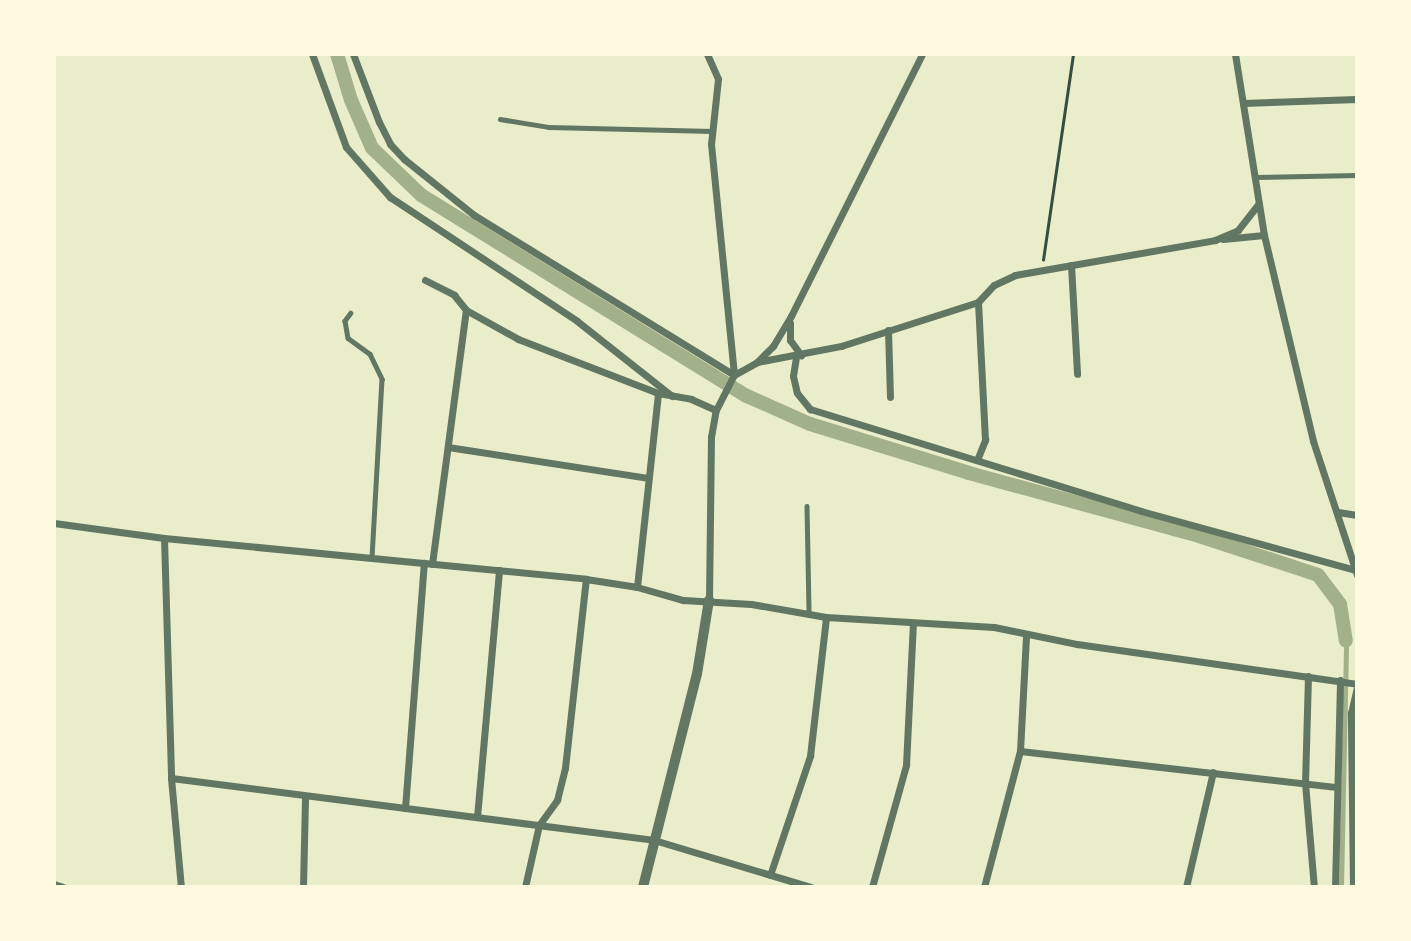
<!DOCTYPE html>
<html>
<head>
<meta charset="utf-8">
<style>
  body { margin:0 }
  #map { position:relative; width:1411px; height:941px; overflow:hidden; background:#e9edc9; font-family:Lato,sans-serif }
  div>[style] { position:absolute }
  .stream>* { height:4.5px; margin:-2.25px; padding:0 2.25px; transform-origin:2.25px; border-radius:2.25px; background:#a3b18a }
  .canal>* { height:14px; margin:-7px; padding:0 7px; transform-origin:7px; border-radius:7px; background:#a3b18a }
  .path>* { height:2.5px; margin:-1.25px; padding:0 1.25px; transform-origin:1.25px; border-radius:1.25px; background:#344e41 }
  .service>* { height:4.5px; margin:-2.25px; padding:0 2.25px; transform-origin:2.25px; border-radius:2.25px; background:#617663 }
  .minor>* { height:7px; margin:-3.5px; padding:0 3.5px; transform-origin:3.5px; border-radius:3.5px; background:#617663 }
  .tertiary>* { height:10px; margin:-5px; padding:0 5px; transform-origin:5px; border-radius:5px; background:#617663 }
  span { translate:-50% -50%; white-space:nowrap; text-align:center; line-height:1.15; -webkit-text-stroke:7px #fefae0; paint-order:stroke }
  .frame { position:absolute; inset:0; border:56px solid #fefae0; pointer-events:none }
</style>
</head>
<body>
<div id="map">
  <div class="stream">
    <i style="left:1341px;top:887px;width:246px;rotate:-88.8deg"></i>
  </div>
  <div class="canal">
    <i style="left:337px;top:54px;width:48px;rotate:73.1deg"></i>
    <i style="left:351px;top:100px;width:52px;rotate:66.4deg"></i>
    <i style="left:372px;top:148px;width:68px;rotate:43.8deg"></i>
    <i style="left:421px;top:195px;width:383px;rotate:31.7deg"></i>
    <i style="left:747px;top:396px;width:69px;rotate:24deg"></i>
    <i style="left:810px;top:424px;width:166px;rotate:17.1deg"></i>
    <i style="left:969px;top:473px;width:238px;rotate:15.3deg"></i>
    <i style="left:1199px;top:536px;width:125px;rotate:18.1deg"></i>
    <i style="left:1318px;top:575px;width:36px;rotate:53deg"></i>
    <i style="left:1340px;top:604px;width:37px;rotate:81deg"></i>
  </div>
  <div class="path">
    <i style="left:1043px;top:260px;width:208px;rotate:-81.7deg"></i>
  </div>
  <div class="service">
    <i style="left:500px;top:119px;width:50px;rotate:9.3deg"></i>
    <i style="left:549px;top:127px;width:163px;rotate:1.4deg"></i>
    <i style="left:1254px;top:177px;width:103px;rotate:-1.1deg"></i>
    <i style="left:351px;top:313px;width:10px;rotate:127deg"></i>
    <i style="left:345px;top:321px;width:17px;rotate:80deg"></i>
    <i style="left:348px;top:338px;width:27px;rotate:36deg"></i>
    <i style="left:370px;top:354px;width:28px;rotate:64deg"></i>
    <i style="left:382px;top:379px;width:179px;rotate:93.2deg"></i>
    <i style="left:807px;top:506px;width:107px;rotate:88.9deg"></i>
  </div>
  <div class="minor">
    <i style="left:312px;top:54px;width:99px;rotate:69.9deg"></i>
    <i style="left:346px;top:147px;width:67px;rotate:48.7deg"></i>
    <i style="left:390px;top:197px;width:224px;rotate:33.5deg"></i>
    <i style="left:577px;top:321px;width:121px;rotate:38.3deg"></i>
    <i style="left:353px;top:54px;width:73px;rotate:69.1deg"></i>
    <i style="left:379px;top:122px;width:25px;rotate:63deg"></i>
    <i style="left:390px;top:144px;width:21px;rotate:47deg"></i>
    <i style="left:404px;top:159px;width:90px;rotate:38.7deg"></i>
    <i style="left:474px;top:215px;width:305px;rotate:31.6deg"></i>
    <i style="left:707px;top:54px;width:27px;rotate:66deg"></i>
    <i style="left:718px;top:79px;width:65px;rotate:96.1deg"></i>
    <i style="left:711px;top:144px;width:232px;rotate:84.3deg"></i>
    <i style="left:1235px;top:54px;width:183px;rotate:80.9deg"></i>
    <i style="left:1264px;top:235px;width:212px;rotate:76.6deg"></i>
    <i style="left:1313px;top:441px;width:141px;rotate:71.8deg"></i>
    <i style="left:1243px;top:103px;width:114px;rotate:-2deg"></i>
    <i style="left:1223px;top:239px;width:41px;rotate:-5.6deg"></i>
    <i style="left:1071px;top:265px;width:109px;rotate:86.8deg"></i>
    <i style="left:425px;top:280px;width:33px;rotate:27deg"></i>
    <i style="left:454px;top:295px;width:19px;rotate:51deg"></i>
    <i style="left:466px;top:310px;width:60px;rotate:29.1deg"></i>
    <i style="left:518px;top:339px;width:150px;rotate:21.1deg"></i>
    <i style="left:658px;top:393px;width:34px;rotate:10deg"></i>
    <i style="left:691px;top:399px;width:27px;rotate:24deg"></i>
    <i style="left:790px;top:323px;width:17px;rotate:90deg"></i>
    <i style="left:790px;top:340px;width:19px;rotate:54deg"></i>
    <i style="left:888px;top:330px;width:67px;rotate:88.3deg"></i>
    <i style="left:796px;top:357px;width:19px;rotate:99deg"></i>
    <i style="left:793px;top:376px;width:17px;rotate:77deg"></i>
    <i style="left:797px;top:393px;width:21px;rotate:51deg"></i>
    <i style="left:810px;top:409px;width:346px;rotate:17.1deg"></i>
    <i style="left:1141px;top:511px;width:222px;rotate:15.4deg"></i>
    <i style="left:757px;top:362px;width:23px;rotate:-45deg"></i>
    <i style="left:773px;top:346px;width:35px;rotate:-59deg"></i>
    <i style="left:791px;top:316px;width:293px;rotate:-63.4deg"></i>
    <i style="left:448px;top:447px;width:202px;rotate:8.8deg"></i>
    <i style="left:977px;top:460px;width:22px;rotate:-68deg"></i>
    <i style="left:985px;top:440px;width:138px;rotate:-92.9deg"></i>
    <i style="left:1338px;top:512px;width:19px;rotate:9deg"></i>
    <i style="left:54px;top:523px;width:111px;rotate:7.8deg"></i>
    <i style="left:164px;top:538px;width:424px;rotate:5.5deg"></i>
    <i style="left:586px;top:579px;width:52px;rotate:8.9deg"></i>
    <i style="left:637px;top:587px;width:48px;rotate:15.8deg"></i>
    <i style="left:683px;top:600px;width:68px;rotate:3.4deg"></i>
    <i style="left:751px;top:604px;width:76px;rotate:9.8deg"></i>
    <i style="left:826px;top:617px;width:168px;rotate:3.4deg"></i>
    <i style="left:994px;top:627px;width:85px;rotate:11.6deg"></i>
    <i style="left:1077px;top:644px;width:283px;rotate:8.1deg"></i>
    <i style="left:164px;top:538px;width:240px;rotate:88.3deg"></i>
    <i style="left:171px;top:778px;width:109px;rotate:84.8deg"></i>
    <i style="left:432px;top:564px;width:256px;rotate:-82.4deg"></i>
    <i style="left:637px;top:587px;width:195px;rotate:-83.8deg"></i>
    <i style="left:709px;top:600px;width:163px;rotate:-89.3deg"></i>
    <i style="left:711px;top:437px;width:27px;rotate:-80deg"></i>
    <i style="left:716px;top:410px;width:39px;rotate:-63deg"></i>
    <i style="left:734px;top:375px;width:26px;rotate:-29deg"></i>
    <i style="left:757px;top:362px;width:86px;rotate:-10.8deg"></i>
    <i style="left:841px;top:346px;width:144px;rotate:-17.8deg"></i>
    <i style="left:978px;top:302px;width:23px;rotate:-47deg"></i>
    <i style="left:994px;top:285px;width:23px;rotate:-25deg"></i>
    <i style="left:1015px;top:275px;width:203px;rotate:-9.9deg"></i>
    <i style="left:1215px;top:240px;width:25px;rotate:-23deg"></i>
    <i style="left:1238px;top:230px;width:33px;rotate:-52deg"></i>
    <i style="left:1308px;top:676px;width:107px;rotate:91.6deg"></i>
    <i style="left:1305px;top:783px;width:104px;rotate:85.1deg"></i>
    <i style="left:1020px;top:751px;width:319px;rotate:6.5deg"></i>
    <i style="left:171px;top:778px;width:487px;rotate:7.3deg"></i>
    <i style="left:654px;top:840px;width:164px;rotate:16.7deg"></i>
    <i style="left:405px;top:808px;width:246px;rotate:-85.6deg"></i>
    <i style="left:477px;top:817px;width:248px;rotate:-84.9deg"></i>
    <i style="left:770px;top:875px;width:126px;rotate:-71.4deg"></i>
    <i style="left:810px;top:756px;width:140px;rotate:-83.4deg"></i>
    <i style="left:54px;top:884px;width:9px;rotate:18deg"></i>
    <i style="left:303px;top:887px;width:91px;rotate:-88.7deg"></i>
    <i style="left:525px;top:887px;width:64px;rotate:-77.3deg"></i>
    <i style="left:539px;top:825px;width:31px;rotate:-54deg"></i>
    <i style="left:557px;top:800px;width:33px;rotate:-76deg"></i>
    <i style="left:565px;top:768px;width:190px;rotate:-83.7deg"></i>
    <i style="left:872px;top:887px;width:127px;rotate:-74.4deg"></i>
    <i style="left:906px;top:765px;width:142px;rotate:-87.2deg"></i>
    <i style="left:984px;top:887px;width:141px;rotate:-75.2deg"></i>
    <i style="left:1020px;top:751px;width:116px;rotate:-87deg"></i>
    <i style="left:1186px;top:887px;width:118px;rotate:-76.8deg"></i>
    <i style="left:1335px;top:887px;width:207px;rotate:-88.6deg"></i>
    <i style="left:1353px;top:887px;width:174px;rotate:-90.7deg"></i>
    <i style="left:1351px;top:713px;width:27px;rotate:-77deg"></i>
  </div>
  <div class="tertiary">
    <i style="left:643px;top:887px;width:220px;rotate:-75.8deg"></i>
    <i style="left:697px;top:674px;width:75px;rotate:-80.8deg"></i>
  </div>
  <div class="frame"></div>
</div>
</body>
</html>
